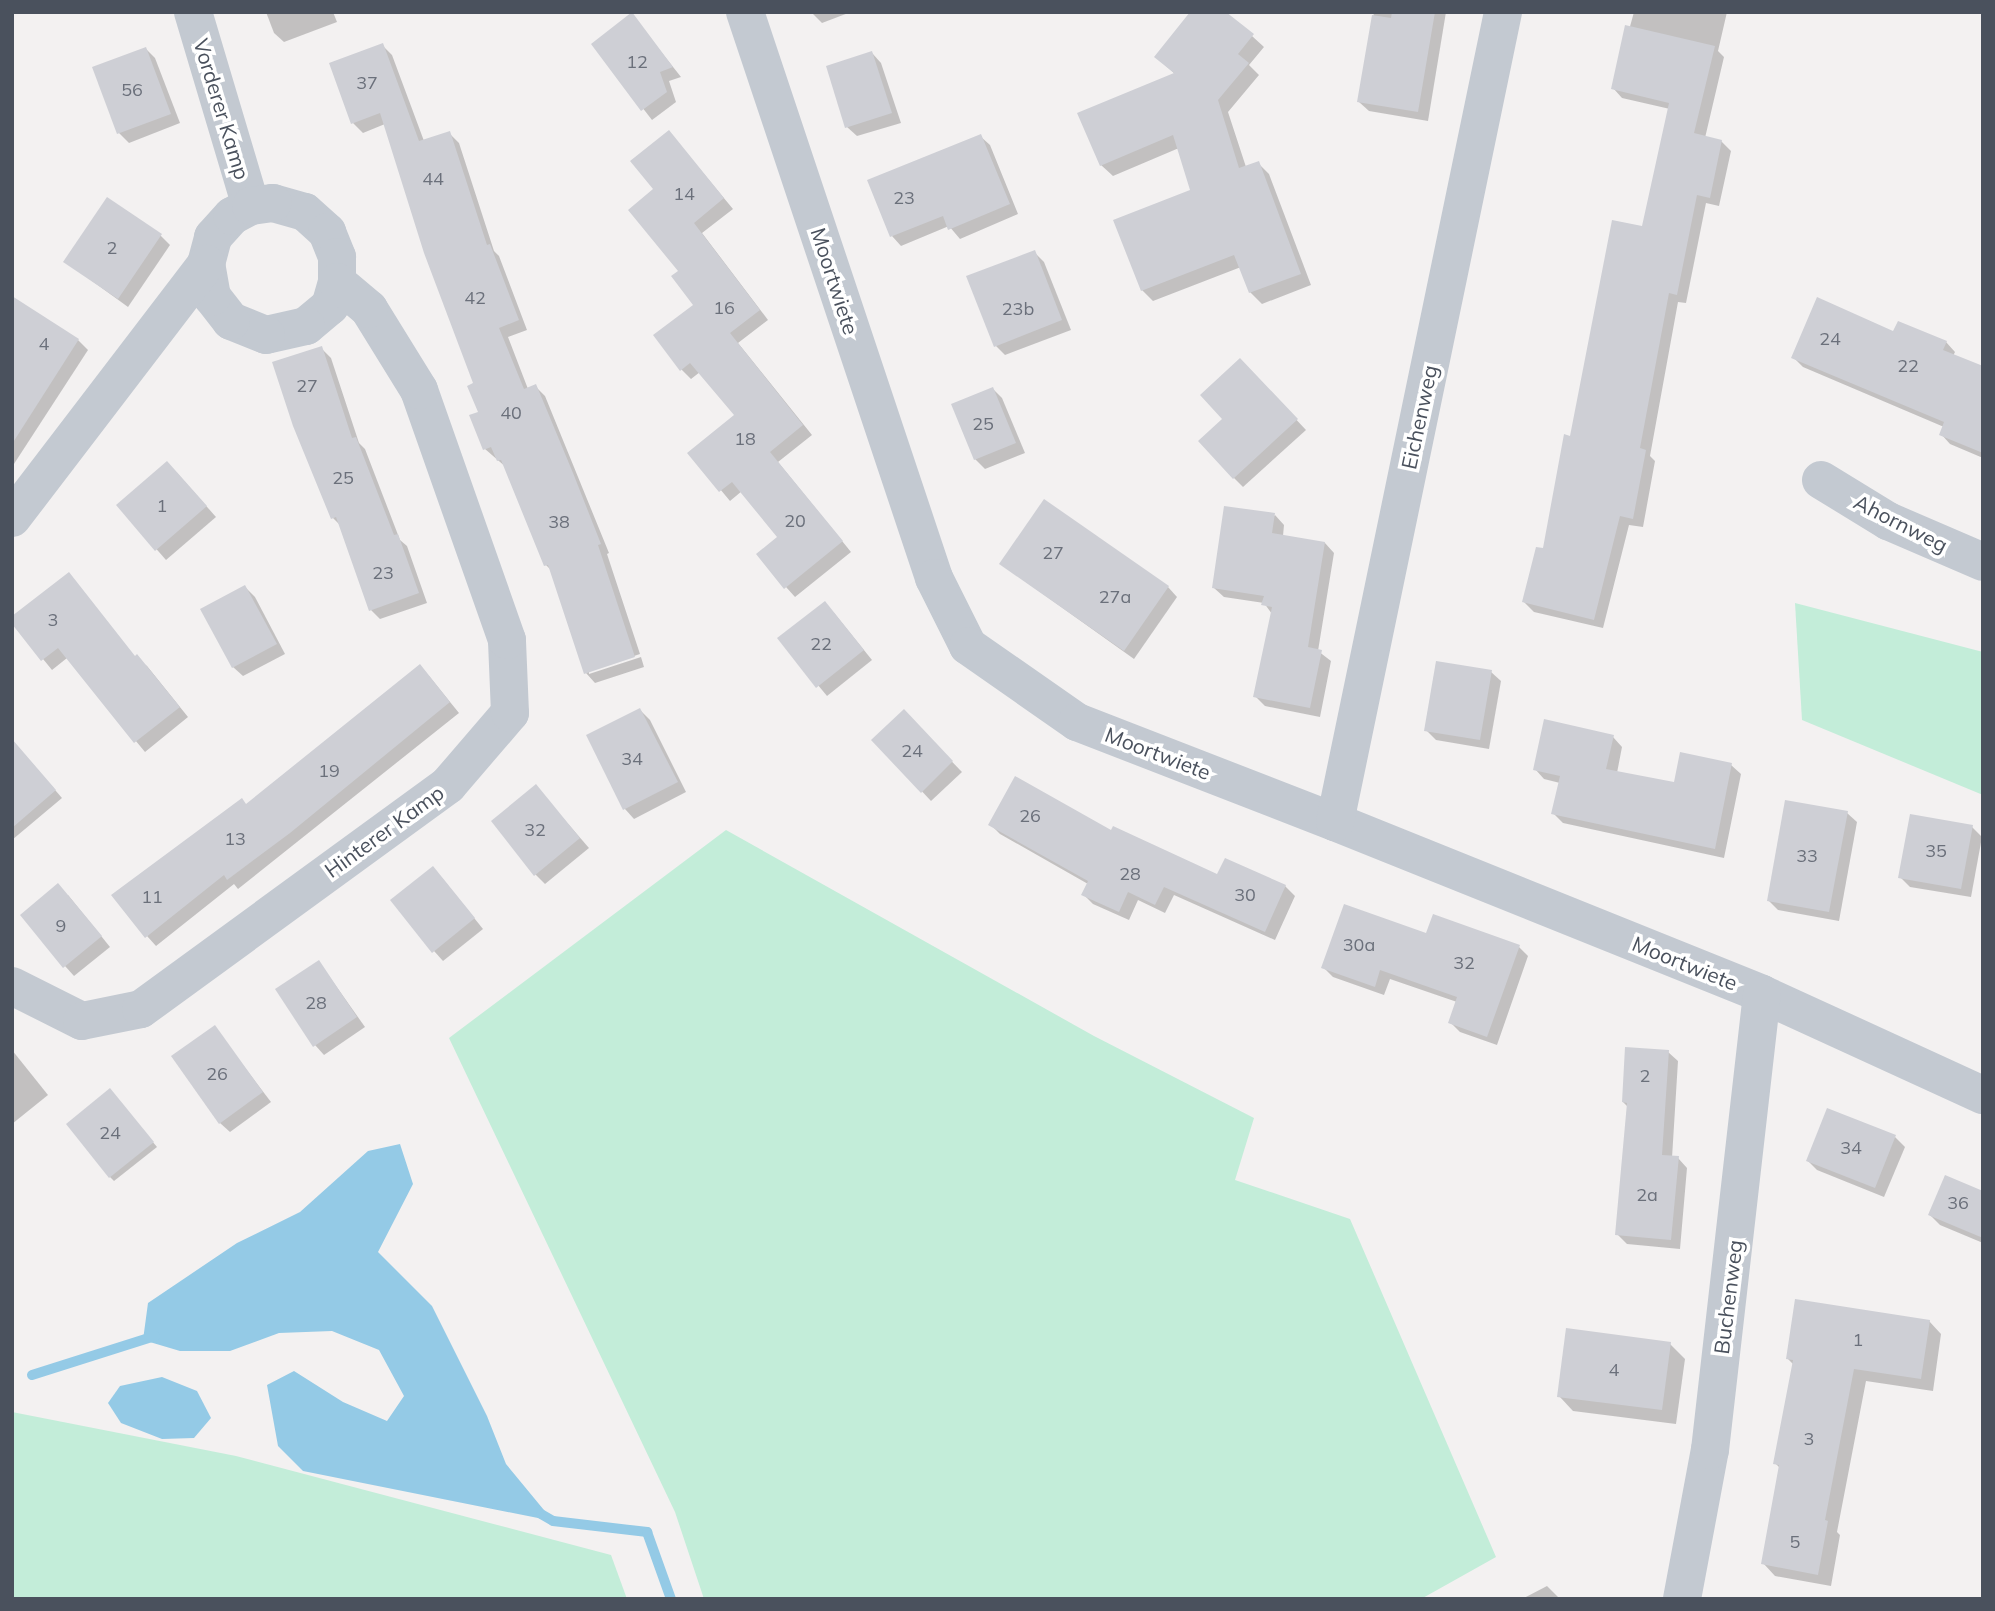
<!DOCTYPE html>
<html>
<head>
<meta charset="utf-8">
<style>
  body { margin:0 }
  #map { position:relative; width:1995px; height:1611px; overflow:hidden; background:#f3f1f1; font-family:Mulish,sans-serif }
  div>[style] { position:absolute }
  .green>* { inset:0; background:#c3edd9 }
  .water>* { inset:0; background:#94cae6 }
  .shadow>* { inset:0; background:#0003 }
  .stream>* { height:10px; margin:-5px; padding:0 5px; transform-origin:5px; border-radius:5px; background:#94cae6 }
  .building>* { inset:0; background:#cecfd5 }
  .street>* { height:38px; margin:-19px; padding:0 19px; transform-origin:19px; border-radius:19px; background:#c3c9d1 }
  span { translate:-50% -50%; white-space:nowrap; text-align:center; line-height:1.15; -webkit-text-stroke:7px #fff; paint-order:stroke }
  .number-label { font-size:18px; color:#6b707b }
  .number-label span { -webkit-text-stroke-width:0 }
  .street-label { font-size:21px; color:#4a515d }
  .frame { position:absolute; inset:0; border:14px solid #4a515d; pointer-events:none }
</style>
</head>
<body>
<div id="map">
  <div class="green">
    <i style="clip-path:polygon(1795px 603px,1983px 652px,1983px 795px,1802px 720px)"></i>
    <i style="clip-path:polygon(726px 830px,1094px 1036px,1254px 1118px,1235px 1180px,1350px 1219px,1496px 1557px,1421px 1599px,704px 1599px,675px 1512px,449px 1038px)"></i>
    <i style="clip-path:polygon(12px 1412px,236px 1456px,611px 1555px,627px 1599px,12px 1599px)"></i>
  </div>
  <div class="water">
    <i style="clip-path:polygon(400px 1144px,413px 1184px,378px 1252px,432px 1306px,487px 1416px,506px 1464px,553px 1521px,303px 1471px,278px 1446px,267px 1385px,294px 1371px,343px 1402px,387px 1421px,404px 1396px,379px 1350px,332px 1331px,279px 1333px,230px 1351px,180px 1351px,143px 1340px,148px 1303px,237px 1243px,300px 1212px,368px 1151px)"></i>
    <i style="clip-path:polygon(162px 1377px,197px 1391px,211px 1418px,194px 1438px,162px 1439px,121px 1423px,108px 1403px,120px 1386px)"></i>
  </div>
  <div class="shadow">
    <i style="clip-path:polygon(266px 12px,333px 12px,337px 22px,284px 42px,274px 33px)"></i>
    <i style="clip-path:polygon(811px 12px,851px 12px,822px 23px)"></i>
    <i style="clip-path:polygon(1374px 12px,1446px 12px,1428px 121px,1369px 111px,1359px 102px)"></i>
    <i style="clip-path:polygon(1634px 12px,1727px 12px,1718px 51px,1724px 57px,1705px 138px,1721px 141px,1731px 151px,1719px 206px,1706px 203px,1686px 303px,1678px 302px,1650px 456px,1655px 461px,1643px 527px,1629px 525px,1603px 628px,1534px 612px,1524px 602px,1545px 550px,1571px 438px,1644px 228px,1670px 109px,1622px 98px,1613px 88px)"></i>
    <i style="clip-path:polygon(632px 15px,681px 77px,669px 81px,676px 102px,652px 120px,593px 44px)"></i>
    <i style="clip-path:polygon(1252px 36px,1264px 47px,1249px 65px,1259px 75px,1228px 112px,1246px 167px,1258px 163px,1269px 174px,1311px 285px,1262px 304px,1250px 292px,1241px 267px,1153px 301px,1142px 290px,1193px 192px,1179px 148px,1113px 176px,1101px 165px,1175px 74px,1156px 57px)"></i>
    <i style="clip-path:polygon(382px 45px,392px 55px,424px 141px,449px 133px,459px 143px,494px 251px,499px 256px,527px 330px,508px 337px,528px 389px,535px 386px,545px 396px,609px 553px,607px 554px,640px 654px,589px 671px,589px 674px,641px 657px,644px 667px,595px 683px,586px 673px,552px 571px,546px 565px,507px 468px,485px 449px,475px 384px,385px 124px,363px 133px,353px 123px)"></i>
    <i style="clip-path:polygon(146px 49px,155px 58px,180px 123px,129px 143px,119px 133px,94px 68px)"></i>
    <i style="clip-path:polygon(872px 53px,881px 63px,901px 123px,857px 136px,847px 127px)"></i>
    <i style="clip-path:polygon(669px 132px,733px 209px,702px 233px,768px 320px,738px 343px,812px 435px,778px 462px,851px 552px,795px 597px,786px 587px,780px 537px,742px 491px,730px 501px,690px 453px,736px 415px,700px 372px,691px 379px,681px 369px,695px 306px,680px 272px,656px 190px)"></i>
    <i style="clip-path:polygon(980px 136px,990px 145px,1018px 214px,960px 239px,949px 226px,901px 246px,892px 236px)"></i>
    <i style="clip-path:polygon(160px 235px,170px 245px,128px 307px,66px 262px)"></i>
    <i style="clip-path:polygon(1034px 252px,1044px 262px,1071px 330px,1005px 355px,996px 346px)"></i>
    <i style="clip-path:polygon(12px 320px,78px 340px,88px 350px,12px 467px)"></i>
    <i style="clip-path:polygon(1894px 333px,1946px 342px,1955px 352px,1953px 356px,1983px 368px,1983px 458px,1950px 444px,1941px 434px,1944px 427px,1803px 367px,1793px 357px)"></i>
    <i style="clip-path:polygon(321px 348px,331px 358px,359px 443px,365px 449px,400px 540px,407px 546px,427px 603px,380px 619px,371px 610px,340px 525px,333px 518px)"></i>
    <i style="clip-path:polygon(1250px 370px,1306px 430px,1243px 487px,1234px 478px,1224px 419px)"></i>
    <i style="clip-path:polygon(993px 389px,1002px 398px,1025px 453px,985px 469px,975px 459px)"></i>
    <i style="clip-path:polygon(177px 473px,216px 517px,166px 560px,118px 505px)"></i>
    <i style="clip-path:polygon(1275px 515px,1284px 525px,1283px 536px,1325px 543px,1334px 553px,1318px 651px,1331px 661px,1320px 717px,1265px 706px,1255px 696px,1272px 614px,1264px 603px,1224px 597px,1214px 588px)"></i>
    <i style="clip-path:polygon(1001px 564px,1168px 587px,1177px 597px,1134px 659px)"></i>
    <i style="clip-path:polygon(245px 587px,255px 597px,285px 654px,243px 676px,233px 667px)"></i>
    <i style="clip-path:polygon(834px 613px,872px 660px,827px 696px,780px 639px)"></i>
    <i style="clip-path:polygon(12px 621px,136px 658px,147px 666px,188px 717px,145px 752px,67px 658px,52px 670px)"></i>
    <i style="clip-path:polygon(1491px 672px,1501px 681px,1489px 749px,1436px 740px,1426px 730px)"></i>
    <i style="clip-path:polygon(429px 676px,459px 713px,238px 889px,234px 884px,156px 946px,147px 936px,247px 805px)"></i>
    <i style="clip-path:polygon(640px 710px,650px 720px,686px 792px,634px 819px,625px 809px,588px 736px)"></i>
    <i style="clip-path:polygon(904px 712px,962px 772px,931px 801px,874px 740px)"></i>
    <i style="clip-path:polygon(1613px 737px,1622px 747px,1617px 773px,1675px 785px,1731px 765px,1741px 774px,1724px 858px,1563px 823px,1553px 813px,1560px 783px,1544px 779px,1535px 769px)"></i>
    <i style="clip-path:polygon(12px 740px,62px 798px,12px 840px)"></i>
    <i style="clip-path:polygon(536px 787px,589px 848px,545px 884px,535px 874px)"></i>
    <i style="clip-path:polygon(1847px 813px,1857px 822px,1839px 921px,1778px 910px,1768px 900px)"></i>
    <i style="clip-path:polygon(990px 824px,1218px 877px,1285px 886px,1295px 896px,1275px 940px,1174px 895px,1165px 913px,1138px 900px,1129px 920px,1093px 904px,1083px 894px,1088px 884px,1000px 834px)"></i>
    <i style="clip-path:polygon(1972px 827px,1982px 837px,1971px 897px,1910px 887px,1900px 877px)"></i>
    <i style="clip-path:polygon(442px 878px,483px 929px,443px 961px,434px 951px)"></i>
    <i style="clip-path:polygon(68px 895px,110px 947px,74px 976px,65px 966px)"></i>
    <i style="clip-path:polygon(1427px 935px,1519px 947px,1528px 956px,1497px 1045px,1460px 1032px,1450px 1022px,1457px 1002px,1390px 979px,1384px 995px,1333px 977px,1323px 967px)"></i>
    <i style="clip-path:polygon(319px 962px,365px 1027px,324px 1055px,315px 1045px)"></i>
    <i style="clip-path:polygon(214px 1027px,271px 1102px,230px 1132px,220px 1123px)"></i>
    <i style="clip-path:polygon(12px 1050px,48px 1095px,12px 1124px)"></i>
    <i style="clip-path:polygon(1668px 1052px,1678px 1061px,1672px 1158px,1678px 1158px,1687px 1168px,1680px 1249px,1627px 1244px,1617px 1234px,1628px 1107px,1623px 1102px)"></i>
    <i style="clip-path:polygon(114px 1095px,157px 1147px,114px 1181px,110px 1177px)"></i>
    <i style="clip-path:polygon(1895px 1137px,1905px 1147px,1884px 1197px,1817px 1170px,1808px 1161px)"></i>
    <i style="clip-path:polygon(1983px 1193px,1983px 1243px,1940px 1225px,1930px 1215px)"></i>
    <i style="clip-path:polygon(1929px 1321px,1941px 1334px,1933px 1391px,1866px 1381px,1837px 1532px,1840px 1535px,1831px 1586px,1775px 1576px,1763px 1563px,1780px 1468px,1775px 1463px,1794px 1365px,1788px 1359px)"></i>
    <i style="clip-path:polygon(1670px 1344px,1685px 1359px,1676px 1424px,1573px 1411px,1559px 1396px)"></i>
    <i style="clip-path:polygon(1547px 1586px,1560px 1599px,1522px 1599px)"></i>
  </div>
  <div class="stream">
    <i style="left:32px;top:1375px;width:129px;rotate:-17.6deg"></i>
    <i style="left:541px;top:1514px;width:14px;rotate:30deg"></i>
    <i style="left:553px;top:1521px;width:95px;rotate:6.7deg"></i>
    <i style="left:647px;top:1532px;width:71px;rotate:70.3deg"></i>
  </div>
  <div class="building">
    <i style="clip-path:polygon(632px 12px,673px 67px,660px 72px,667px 92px,641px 111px,591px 44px)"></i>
    <i style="clip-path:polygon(1190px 12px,1226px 12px,1254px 34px,1238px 54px,1249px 63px,1218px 100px,1239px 168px,1259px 161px,1301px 274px,1249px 293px,1234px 255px,1141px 291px,1113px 220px,1190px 190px,1173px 135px,1100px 166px,1077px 113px,1174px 73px,1154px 57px)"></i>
    <i style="clip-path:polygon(1392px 12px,1435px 12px,1418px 112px,1357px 102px,1372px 15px,1391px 18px)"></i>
    <i style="clip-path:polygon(1625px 25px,1715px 46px,1694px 133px,1722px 140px,1710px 198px,1697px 195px,1677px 295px,1669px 293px,1640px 448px,1646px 450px,1633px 519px,1620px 516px,1594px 620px,1522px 602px,1536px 547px,1543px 548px,1564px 434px,1570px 436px,1612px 220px,1642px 226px,1669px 103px,1611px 89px)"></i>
    <i style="clip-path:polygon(383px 43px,419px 141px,450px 131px,487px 245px,490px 244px,519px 320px,499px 328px,524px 389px,536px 384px,573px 473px,601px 544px,598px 545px,635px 657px,584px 674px,548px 565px,544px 566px,501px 460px,497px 461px,491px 447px,483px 450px,469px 415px,478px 412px,467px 386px,473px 383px,424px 253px,380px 113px,351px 124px,329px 63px)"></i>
    <i style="clip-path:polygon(146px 47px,171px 114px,117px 134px,92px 67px)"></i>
    <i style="clip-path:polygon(872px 51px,892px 113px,845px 128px,826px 66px)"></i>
    <i style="clip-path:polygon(669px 130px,724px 198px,694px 223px,760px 310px,730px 333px,803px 425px,770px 452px,843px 541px,784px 589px,756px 554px,777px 537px,732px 482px,719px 492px,687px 453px,734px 415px,690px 363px,680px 371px,653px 335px,693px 305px,671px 276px,678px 271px,628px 210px,653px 189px,630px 161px)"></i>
    <i style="clip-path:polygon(981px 134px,1010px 204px,948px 230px,943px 216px,890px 237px,867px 180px)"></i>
    <i style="clip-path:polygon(107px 197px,162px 234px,118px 299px,63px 262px)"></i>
    <i style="clip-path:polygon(1035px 250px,1062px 320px,994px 347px,966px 276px)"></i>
    <i style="clip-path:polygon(12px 296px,79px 339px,12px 444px)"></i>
    <i style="clip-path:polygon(1817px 297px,1893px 331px,1898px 321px,1947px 341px,1943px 350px,1983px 366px,1983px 453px,1939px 435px,1944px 422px,1791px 358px)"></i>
    <i style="clip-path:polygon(322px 346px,352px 438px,356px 437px,394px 535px,398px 534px,419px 593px,369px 611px,336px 517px,331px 519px,293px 426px,272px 362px)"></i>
    <i style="clip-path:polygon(1240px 358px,1298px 419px,1233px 479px,1198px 441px,1222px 419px,1200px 395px)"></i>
    <i style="clip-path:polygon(993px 387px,1016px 443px,974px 460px,951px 404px)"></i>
    <i style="clip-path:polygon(167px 461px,207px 506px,155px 551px,116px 505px)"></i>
    <i style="clip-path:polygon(1044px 499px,1169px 586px,1124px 651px,999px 564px)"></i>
    <i style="clip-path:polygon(1224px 506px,1275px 513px,1272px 533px,1325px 542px,1308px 647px,1322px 650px,1310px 708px,1253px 697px,1272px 607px,1261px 605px,1264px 596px,1212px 588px)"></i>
    <i style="clip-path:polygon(69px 572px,135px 656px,137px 654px,180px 707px,134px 743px,58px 648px,41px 661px,12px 624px,12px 616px)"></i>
    <i style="clip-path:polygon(245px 585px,277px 644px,232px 668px,200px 609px)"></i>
    <i style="clip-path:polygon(825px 601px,864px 650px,816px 688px,777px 638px)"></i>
    <i style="clip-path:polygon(1436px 661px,1492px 670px,1480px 740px,1424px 731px)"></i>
    <i style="clip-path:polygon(420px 664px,450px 702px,290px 833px,227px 880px,224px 875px,145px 938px,111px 895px,242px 798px,246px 804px)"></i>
    <i style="clip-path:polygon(640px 708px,678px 782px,623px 810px,586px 735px)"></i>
    <i style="clip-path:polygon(904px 709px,953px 761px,921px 793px,871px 740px)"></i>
    <i style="clip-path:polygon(1544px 719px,1614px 735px,1606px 769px,1674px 782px,1680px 752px,1732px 763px,1715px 849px,1551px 814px,1560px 776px,1533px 770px)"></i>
    <i style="clip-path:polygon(12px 739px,56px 790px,12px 828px)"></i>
    <i style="clip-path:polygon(1015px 776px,1111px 830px,1113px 826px,1217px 874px,1225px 858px,1286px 885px,1265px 932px,1164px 887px,1155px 905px,1128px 892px,1119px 912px,1081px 895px,1088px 881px,988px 825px)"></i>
    <i style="clip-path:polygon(536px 784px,580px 838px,534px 876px,491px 821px)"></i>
    <i style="clip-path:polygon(1785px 800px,1848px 811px,1829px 912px,1767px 901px)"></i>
    <i style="clip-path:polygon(1910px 814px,1973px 825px,1961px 889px,1898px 878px)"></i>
    <i style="clip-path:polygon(433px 866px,475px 918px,432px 953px,390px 900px)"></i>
    <i style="clip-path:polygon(58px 883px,102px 936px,63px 968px,20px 915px)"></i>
    <i style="clip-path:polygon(1344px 904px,1426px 933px,1433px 914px,1520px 945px,1487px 1037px,1448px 1023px,1457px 997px,1380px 970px,1375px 987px,1321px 968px)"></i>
    <i style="clip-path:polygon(319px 960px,357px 1017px,313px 1047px,275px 989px)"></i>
    <i style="clip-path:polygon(215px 1025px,263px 1092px,219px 1124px,171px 1056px)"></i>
    <i style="clip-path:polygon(1625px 1047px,1669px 1050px,1662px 1155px,1679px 1156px,1671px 1240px,1615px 1235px,1627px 1103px,1622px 1102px)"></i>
    <i style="clip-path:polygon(110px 1088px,154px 1142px,109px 1178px,66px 1124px)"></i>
    <i style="clip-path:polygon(1827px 1108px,1896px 1135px,1875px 1188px,1806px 1161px)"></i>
    <i style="clip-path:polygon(1945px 1175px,1983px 1191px,1983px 1238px,1928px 1215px)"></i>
    <i style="clip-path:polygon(1795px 1299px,1930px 1320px,1921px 1379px,1854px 1369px,1825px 1520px,1828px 1521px,1818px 1575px,1761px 1564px,1779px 1465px,1773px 1464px,1793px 1360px,1786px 1359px)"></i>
    <i style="clip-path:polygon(1566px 1328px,1671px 1342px,1662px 1410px,1557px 1397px)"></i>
  </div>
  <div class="street">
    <i style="left:193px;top:12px;width:202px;rotate:73.4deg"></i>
    <i style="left:745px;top:12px;width:597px;rotate:71.53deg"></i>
    <i style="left:934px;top:578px;width:76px;rotate:63.4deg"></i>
    <i style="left:968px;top:646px;width:133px;rotate:34.9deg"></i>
    <i style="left:1077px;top:722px;width:277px;rotate:21.2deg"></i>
    <i style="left:1335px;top:822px;width:460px;rotate:21.9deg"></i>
    <i style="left:1762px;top:994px;width:243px;rotate:24.6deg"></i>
    <i style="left:273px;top:203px;width:33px;rotate:16deg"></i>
    <i style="left:305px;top:212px;width:30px;rotate:42deg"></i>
    <i style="left:327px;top:232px;width:27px;rotate:68deg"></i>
    <i style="left:337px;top:257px;width:25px;rotate:90deg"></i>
    <i style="left:337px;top:282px;width:25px;rotate:106deg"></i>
    <i style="left:330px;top:306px;width:31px;rotate:140deg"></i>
    <i style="left:306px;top:326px;width:41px;rotate:167.3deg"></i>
    <i style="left:266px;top:335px;width:38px;rotate:-158deg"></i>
    <i style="left:231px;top:321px;width:31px;rotate:-128deg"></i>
    <i style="left:212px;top:297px;width:34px;rotate:-100deg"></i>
    <i style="left:206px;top:264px;width:28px;rotate:-75deg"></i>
    <i style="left:213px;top:237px;width:28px;rotate:-48deg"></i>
    <i style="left:232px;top:216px;width:21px;rotate:-28deg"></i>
    <i style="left:251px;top:206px;width:22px;rotate:-8deg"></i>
    <i style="left:1821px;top:480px;width:79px;rotate:31.5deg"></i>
    <i style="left:1888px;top:521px;width:103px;rotate:23.3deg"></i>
    <i style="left:12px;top:518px;width:320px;rotate:-52.6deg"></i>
    <i style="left:1335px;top:822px;width:827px;rotate:-78.28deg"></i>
    <i style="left:12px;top:986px;width:78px;rotate:26.6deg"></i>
    <i style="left:82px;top:1021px;width:60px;rotate:-11.5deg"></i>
    <i style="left:141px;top:1009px;width:380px;rotate:-36.1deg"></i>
    <i style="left:448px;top:785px;width:95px;rotate:-49.3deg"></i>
    <i style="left:510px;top:713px;width:73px;rotate:-92.4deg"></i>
    <i style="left:507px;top:640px;width:265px;rotate:-109.4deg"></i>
    <i style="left:419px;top:390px;width:95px;rotate:-121.7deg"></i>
    <i style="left:369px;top:309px;width:42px;rotate:-139.8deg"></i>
    <i style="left:1682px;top:1599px;width:152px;rotate:-79.4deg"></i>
    <i style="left:1710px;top:1450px;width:459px;rotate:-83.5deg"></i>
  </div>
  <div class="number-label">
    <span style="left:637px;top:62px">12</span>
    <span style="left:367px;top:83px">37</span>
    <span style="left:132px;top:90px">56</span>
    <span style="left:433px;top:179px">44</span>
    <span style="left:684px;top:194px">14</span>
    <span style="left:904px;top:198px">23</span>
    <span style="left:112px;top:248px">2</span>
    <span style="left:475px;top:298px">42</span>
    <span style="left:724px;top:308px">16</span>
    <span style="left:1018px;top:309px">23b</span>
    <span style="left:1830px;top:339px">24</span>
    <span style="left:44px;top:344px">4</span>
    <span style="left:1908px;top:366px">22</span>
    <span style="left:307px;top:386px">27</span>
    <span style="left:511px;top:413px">40</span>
    <span style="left:983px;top:424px">25</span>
    <span style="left:745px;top:439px">18</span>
    <span style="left:343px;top:478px">25</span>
    <span style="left:162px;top:506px">1</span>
    <span style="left:795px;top:521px">20</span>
    <span style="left:559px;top:522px">38</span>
    <span style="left:1053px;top:553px">27</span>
    <span style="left:383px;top:573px">23</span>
    <span style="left:1115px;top:597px">27a</span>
    <span style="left:53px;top:620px">3</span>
    <span style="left:821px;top:644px">22</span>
    <span style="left:912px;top:751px">24</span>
    <span style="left:632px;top:759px">34</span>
    <span style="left:329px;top:771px">19</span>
    <span style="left:1030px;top:816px">26</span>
    <span style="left:535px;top:830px">32</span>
    <span style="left:235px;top:839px">13</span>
    <span style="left:1936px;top:851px">35</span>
    <span style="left:1807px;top:856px">33</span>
    <span style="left:1130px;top:874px">28</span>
    <span style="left:1245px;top:895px">30</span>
    <span style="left:152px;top:897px">11</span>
    <span style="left:61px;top:926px">9</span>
    <span style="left:1359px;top:945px">30a</span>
    <span style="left:1464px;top:963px">32</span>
    <span style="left:316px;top:1003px">28</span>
    <span style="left:217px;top:1074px">26</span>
    <span style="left:1645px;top:1076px">2</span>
    <span style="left:110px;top:1133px">24</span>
    <span style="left:1851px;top:1148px">34</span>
    <span style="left:1647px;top:1195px">2a</span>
    <span style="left:1958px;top:1203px">36</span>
    <span style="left:1858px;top:1340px">1</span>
    <span style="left:1614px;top:1370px">4</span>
    <span style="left:1809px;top:1439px">3</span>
    <span style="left:1795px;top:1542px">5</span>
  </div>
  <div class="street-label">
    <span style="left:222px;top:109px;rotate:73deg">Vorderer Kamp</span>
    <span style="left:835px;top:281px;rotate:72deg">Moortwiete</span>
    <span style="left:1419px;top:417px;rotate:-78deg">Eichenweg</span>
    <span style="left:1901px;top:523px;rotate:27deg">Ahornweg</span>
    <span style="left:1158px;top:753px;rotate:21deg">Moortwiete</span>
    <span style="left:384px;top:831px;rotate:-36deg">Hinterer Kamp</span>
    <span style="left:1685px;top:963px;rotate:22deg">Moortwiete</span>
    <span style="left:1728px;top:1297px;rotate:-83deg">Buchenweg</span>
  </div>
  <div class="frame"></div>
</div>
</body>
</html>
